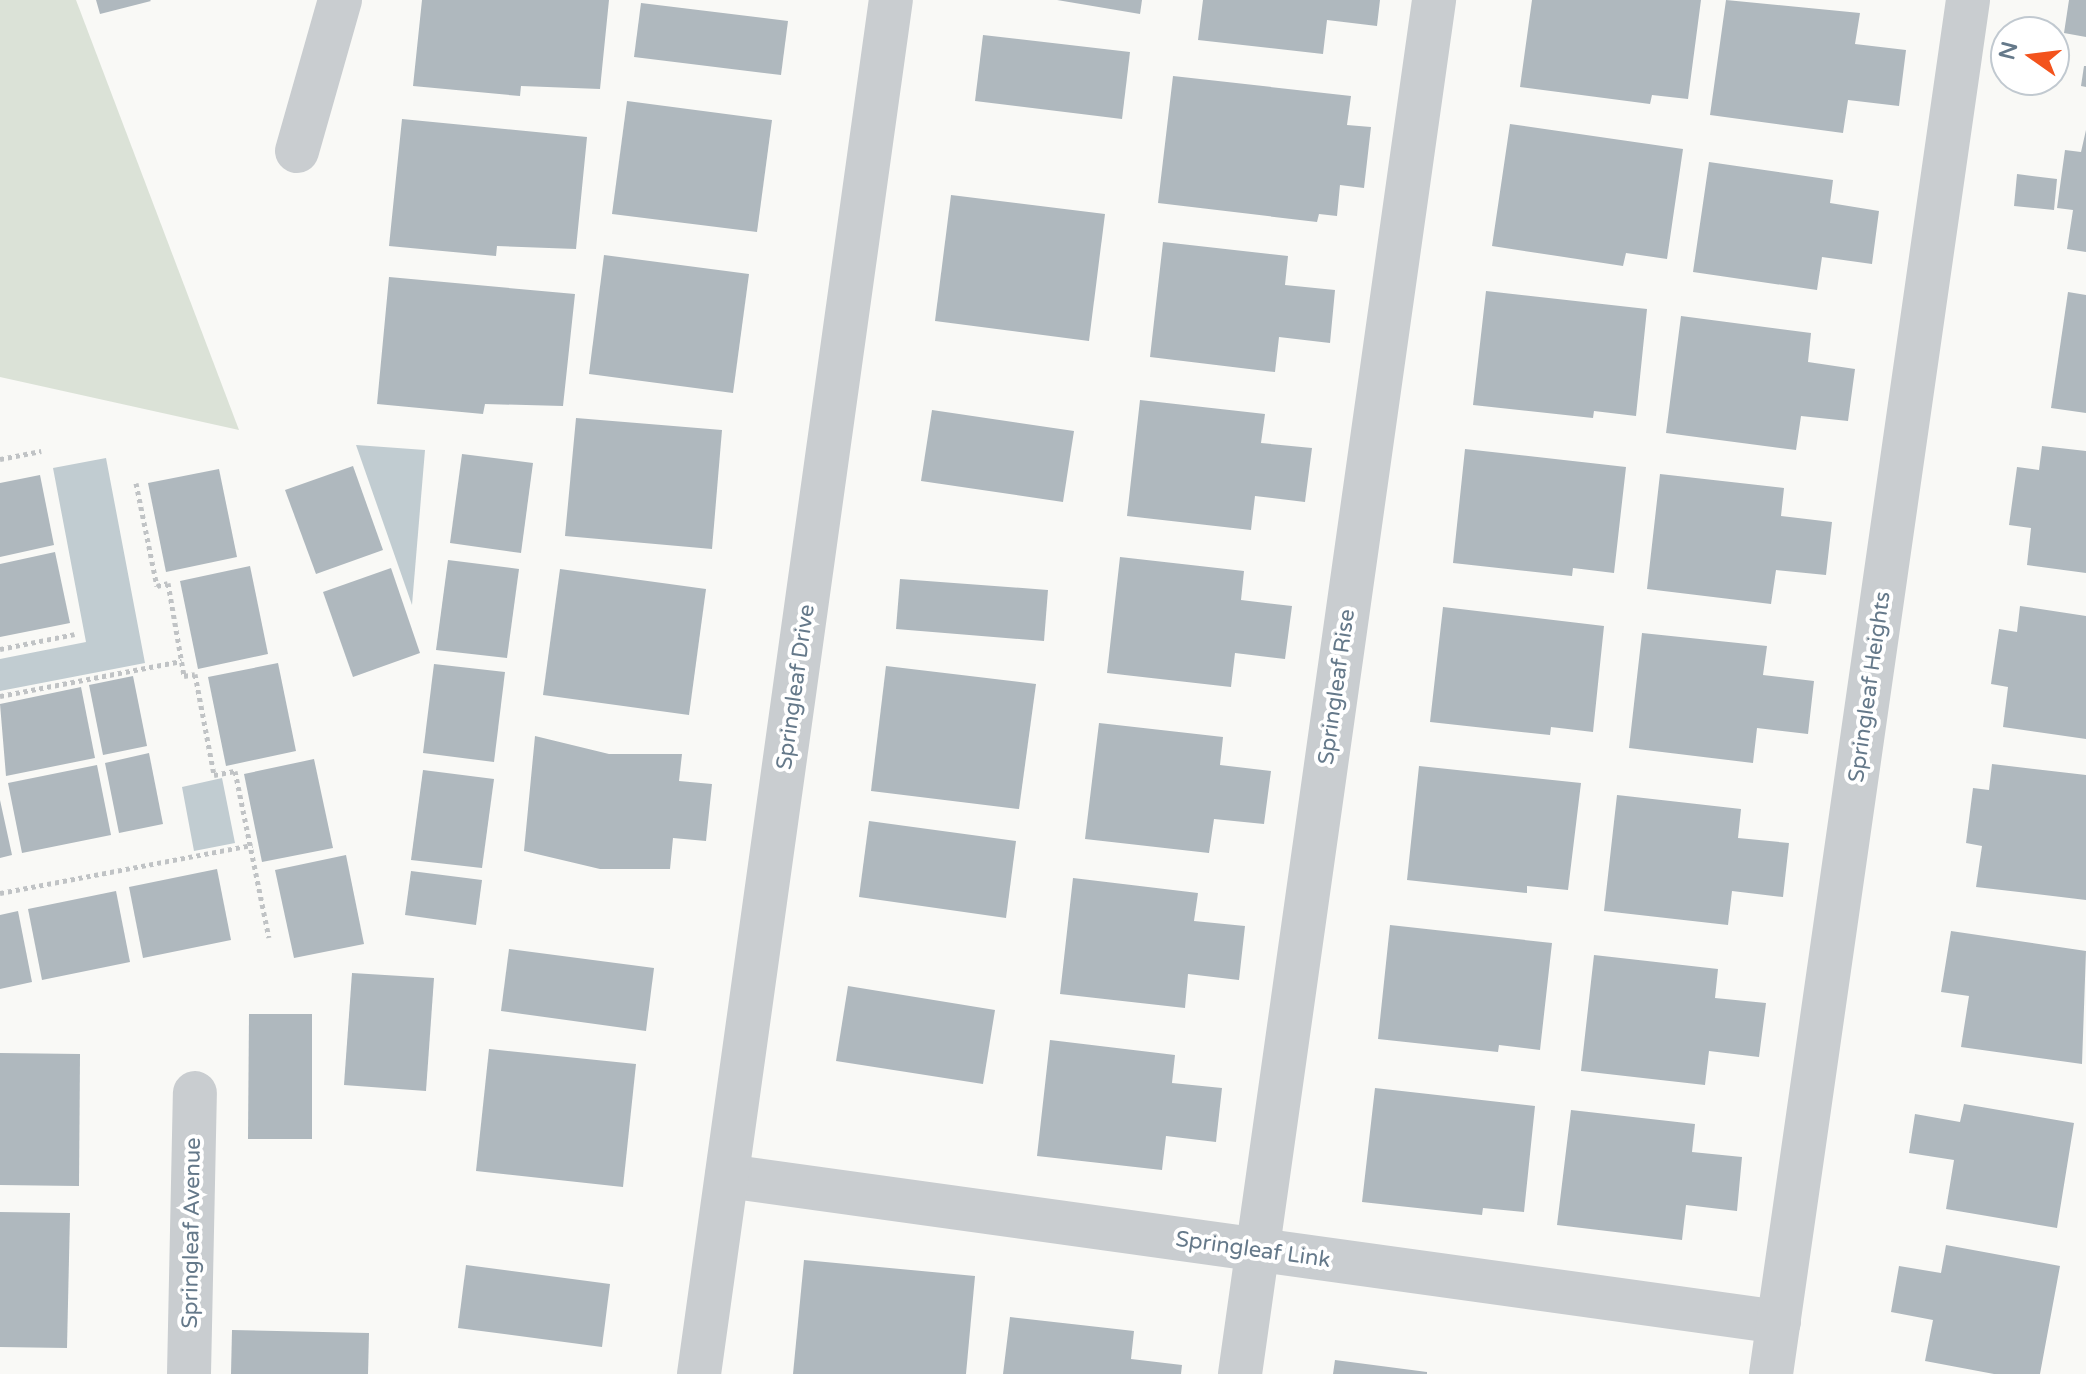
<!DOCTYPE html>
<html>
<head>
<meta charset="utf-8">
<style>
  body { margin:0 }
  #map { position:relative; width:2086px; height:1374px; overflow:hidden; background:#f9f9f6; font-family:"Varela Round",sans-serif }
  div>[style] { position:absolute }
  .green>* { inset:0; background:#dbe2d7 }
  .water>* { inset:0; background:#c1ccd1 }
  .building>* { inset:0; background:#afb8be }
  .path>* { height:5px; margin-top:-2.5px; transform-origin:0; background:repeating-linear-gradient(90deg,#c0c3c5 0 4px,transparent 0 8px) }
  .minor>* { height:44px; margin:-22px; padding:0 22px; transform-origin:22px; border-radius:22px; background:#c9cdd0 }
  span { translate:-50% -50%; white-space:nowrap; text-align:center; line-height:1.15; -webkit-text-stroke:8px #fff; paint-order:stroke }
  .street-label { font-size:22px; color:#65798a }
  .north { position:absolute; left:1990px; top:16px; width:80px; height:80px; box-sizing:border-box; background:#fff; border:2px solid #c1c9d0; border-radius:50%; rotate:284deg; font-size:22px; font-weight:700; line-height:32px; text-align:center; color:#65798a }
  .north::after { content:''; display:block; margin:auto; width:28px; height:36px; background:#f3531d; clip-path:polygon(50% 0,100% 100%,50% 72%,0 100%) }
</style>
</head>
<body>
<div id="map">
  <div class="green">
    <i style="clip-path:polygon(0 0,76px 0,239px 430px,0 377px)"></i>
  </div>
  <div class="water">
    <i style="clip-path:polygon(356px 445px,425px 450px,412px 605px)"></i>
    <i style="clip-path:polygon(106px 458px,145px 663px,0 691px,0 659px,86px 642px,53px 468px)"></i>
    <i style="clip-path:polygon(222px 778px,235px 843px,194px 851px,182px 787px)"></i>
  </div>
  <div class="building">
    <i style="clip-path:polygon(96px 0,150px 0,151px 1px,100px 14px)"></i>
    <i style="clip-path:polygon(422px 0,609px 0,600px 89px,521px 86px,520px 96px,413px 86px)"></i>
    <i style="clip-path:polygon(1057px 0,1142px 0,1140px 14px)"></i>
    <i style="clip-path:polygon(1203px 0,1380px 0,1377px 26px,1327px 20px,1323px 54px,1198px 40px)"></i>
    <i style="clip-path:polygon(1532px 0,1701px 0,1688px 99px,1652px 95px,1650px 104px,1520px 87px)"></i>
    <i style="clip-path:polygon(1726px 0,1860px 13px,1855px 44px,1906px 50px,1899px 106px,1848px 100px,1843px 133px,1710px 115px)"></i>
    <i style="clip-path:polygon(2069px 0,2086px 0,2086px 37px,2064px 33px)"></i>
    <i style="clip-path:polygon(641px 3px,788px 21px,781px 75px,634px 57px)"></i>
    <i style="clip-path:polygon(983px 35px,1130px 52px,1122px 119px,975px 101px)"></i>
    <i style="clip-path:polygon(2084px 66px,2086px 66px,2086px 87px,2081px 86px)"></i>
    <i style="clip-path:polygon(1173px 76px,1351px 96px,1347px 125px,1371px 127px,1364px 188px,1340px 185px,1337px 216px,1319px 214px,1317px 222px,1158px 203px)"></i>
    <i style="clip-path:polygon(627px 101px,772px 120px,757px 232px,612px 214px)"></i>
    <i style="clip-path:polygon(402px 119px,587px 137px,576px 249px,497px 246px,496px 256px,389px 246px)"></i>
    <i style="clip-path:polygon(1510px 124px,1683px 149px,1667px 259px,1626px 253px,1623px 266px,1492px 246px)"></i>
    <i style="clip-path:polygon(2086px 130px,2086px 252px,2067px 249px,2073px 210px,2057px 208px,2065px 150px,2081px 152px)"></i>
    <i style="clip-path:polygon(1709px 162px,1833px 180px,1830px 203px,1879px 211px,1872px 264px,1822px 257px,1817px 290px,1693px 272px)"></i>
    <i style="clip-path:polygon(2017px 174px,2057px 179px,2054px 210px,2014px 206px)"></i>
    <i style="clip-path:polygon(951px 195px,1105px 214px,1089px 341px,935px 321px)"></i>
    <i style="clip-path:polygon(1163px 242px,1288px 256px,1285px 285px,1335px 290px,1330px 343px,1279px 337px,1275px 372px,1150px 357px)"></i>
    <i style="clip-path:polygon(604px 255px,749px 274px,733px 393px,589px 374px)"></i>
    <i style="clip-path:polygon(389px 277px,575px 294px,563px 406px,485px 404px,483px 414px,377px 404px)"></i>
    <i style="clip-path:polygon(1486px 291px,1647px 309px,1636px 416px,1594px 411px,1593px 418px,1473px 405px)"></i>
    <i style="clip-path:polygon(2068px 292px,2086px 295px,2086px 413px,2051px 408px)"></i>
    <i style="clip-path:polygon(1681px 316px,1811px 333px,1808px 362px,1855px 369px,1848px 421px,1801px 416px,1796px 450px,1666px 433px)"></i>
    <i style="clip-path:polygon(1140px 400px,1265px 414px,1261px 443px,1312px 448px,1305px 502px,1255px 496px,1251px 530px,1127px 516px)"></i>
    <i style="clip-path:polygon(932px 410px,1074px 431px,1063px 502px,921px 481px)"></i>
    <i style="clip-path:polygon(576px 418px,722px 430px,712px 549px,565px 536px)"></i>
    <i style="clip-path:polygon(2042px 446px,2086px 451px,2086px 573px,2027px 565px,2031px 528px,2009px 525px,2017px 467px,2039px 470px)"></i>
    <i style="clip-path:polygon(1465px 449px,1626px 467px,1614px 573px,1573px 568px,1572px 576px,1453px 563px)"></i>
    <i style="clip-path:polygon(462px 454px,533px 463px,521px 553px,450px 543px)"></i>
    <i style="clip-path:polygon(353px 466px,383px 550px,316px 574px,285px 490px)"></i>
    <i style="clip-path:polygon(219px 469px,237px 557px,166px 572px,148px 483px)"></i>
    <i style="clip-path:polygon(1660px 474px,1784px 488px,1781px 516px,1832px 522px,1826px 575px,1776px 570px,1771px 604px,1647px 589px)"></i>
    <i style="clip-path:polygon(40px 475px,54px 545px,0 557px,0 483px)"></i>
    <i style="clip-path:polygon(55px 552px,70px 623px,0 637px,0 564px)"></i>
    <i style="clip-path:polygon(1120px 557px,1244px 571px,1241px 600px,1292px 606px,1285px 659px,1235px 653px,1231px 687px,1107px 673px)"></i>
    <i style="clip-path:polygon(448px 560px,519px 569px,507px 658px,436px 650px)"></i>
    <i style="clip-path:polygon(250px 566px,268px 654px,198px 669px,180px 581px)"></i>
    <i style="clip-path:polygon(391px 568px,420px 653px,353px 677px,323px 592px)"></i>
    <i style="clip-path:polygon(560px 569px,706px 589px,689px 715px,543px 695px)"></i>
    <i style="clip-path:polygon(900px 579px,1048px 590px,1044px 641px,896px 629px)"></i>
    <i style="clip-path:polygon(2020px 606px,2086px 616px,2086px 739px,2003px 727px,2008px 687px,1991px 684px,1999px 629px,2017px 632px)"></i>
    <i style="clip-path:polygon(1443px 607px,1604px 626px,1593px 732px,1551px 727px,1550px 735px,1430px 722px)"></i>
    <i style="clip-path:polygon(1642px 633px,1767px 646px,1763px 675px,1814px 681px,1808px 734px,1757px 728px,1753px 763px,1629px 748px)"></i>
    <i style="clip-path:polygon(278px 663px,296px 751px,226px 766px,208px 677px)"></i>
    <i style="clip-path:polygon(434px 664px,505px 672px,494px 762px,423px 753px)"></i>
    <i style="clip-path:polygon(886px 666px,1036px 684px,1019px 809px,871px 791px)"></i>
    <i style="clip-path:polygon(133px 676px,147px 746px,103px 755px,89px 685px)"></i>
    <i style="clip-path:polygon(81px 687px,95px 758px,6px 776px,0 704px)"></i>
    <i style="clip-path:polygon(1099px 723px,1223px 737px,1220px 765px,1271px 771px,1264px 824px,1214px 819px,1209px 853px,1085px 839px)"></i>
    <i style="clip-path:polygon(535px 736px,609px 754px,682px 754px,679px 781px,712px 784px,706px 841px,673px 838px,670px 869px,600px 869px,524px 851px)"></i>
    <i style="clip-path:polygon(149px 753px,163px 824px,119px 833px,105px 763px)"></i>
    <i style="clip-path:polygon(314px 759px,333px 848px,262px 862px,244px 774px)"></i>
    <i style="clip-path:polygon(1992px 764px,2086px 775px,2086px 900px,1976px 887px,1982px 846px,1966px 843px,1973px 788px,1989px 790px)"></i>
    <i style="clip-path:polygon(97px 765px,111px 835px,22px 853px,8px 783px)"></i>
    <i style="clip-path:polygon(1419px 766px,1581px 783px,1568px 890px,1527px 886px,1527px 893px,1407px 880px)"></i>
    <i style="clip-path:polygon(423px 770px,494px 779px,482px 868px,411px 860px)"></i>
    <i style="clip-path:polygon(1617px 795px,1741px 809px,1738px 838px,1789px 843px,1783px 897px,1732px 891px,1728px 925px,1604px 911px)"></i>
    <i style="clip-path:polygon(0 800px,12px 855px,0 858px)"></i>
    <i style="clip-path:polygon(869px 821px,1016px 841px,1006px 918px,859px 897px)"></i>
    <i style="clip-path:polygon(346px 855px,364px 944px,294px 958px,275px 870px)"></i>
    <i style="clip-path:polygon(217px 869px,231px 940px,143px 958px,129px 887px)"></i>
    <i style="clip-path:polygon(411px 871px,482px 880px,476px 925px,405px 915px)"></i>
    <i style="clip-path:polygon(1073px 878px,1198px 893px,1194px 921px,1245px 926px,1239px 980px,1188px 974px,1185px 1008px,1060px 994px)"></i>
    <i style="clip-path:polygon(116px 891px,130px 962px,42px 980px,28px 909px)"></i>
    <i style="clip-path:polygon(18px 911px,32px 982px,0 989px,0 915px)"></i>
    <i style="clip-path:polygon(1390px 925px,1552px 943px,1540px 1050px,1499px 1045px,1498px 1052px,1378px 1039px)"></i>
    <i style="clip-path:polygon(1951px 931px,2086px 951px,2082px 1064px,1961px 1047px,1969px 996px,1941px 992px)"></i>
    <i style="clip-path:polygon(509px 949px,654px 968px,646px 1031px,501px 1011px)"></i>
    <i style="clip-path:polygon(1594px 955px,1718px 969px,1715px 998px,1766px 1003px,1759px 1057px,1709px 1051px,1705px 1085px,1581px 1071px)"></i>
    <i style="clip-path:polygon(352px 973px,434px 978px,426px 1091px,344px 1085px)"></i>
    <i style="clip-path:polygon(848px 986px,995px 1010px,983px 1084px,836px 1061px)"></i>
    <i style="clip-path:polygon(249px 1014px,312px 1014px,312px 1139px,248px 1139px)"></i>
    <i style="clip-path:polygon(1050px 1040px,1175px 1055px,1172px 1083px,1222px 1088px,1216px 1142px,1166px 1136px,1162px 1170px,1037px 1156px)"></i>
    <i style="clip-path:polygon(489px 1049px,636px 1064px,623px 1187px,476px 1171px)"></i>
    <i style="clip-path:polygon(0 1053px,80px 1054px,79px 1186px,0 1185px)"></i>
    <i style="clip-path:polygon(1375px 1088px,1535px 1106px,1524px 1212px,1483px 1208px,1482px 1215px,1362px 1202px)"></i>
    <i style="clip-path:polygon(1964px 1104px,2074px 1123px,2057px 1228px,1946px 1209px,1954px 1160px,1909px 1153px,1915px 1114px,1960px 1122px)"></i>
    <i style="clip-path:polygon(1571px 1110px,1695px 1124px,1692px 1152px,1742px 1157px,1737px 1211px,1686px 1205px,1682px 1240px,1557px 1225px)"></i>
    <i style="clip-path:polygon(0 1212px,70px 1213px,67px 1348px,0 1347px)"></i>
    <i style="clip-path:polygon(1946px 1245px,2060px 1266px,2040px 1374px,1994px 1374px,1925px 1361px,1933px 1320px,1891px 1312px,1899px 1266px,1941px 1273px)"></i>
    <i style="clip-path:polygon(804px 1260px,975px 1276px,966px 1374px,793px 1374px)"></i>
    <i style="clip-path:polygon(466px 1265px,610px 1284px,602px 1347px,458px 1328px)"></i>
    <i style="clip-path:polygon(1010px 1317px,1134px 1331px,1131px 1359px,1182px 1365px,1181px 1374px,1003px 1374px)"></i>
    <i style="clip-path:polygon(232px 1330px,369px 1333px,368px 1374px,231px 1374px)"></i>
    <i style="clip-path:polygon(1335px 1360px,1427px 1372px,1427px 1374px,1333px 1374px)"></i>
  </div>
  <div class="path">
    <i style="left:0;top:459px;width:42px;rotate:-11deg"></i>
    <i style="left:136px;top:483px;width:105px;rotate:78.5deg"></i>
    <i style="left:157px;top:586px;width:11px;rotate:-15deg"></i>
    <i style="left:168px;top:583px;width:94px;rotate:80.2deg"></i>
    <i style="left:184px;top:676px;width:11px;rotate:-10deg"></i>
    <i style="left:195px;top:674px;width:103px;rotate:79.3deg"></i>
    <i style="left:214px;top:775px;width:21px;rotate:-11deg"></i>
    <i style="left:235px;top:771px;width:170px;rotate:78.5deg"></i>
    <i style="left:0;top:649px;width:76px;rotate:-11.3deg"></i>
    <i style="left:0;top:696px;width:185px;rotate:-10.9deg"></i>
    <i style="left:0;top:893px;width:257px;rotate:-10.8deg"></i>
  </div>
  <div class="minor">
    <i style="left:297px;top:151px;width:157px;rotate:-74.1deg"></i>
    <i style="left:727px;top:1176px;width:1062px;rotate:7.9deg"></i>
    <i style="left:189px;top:1374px;width:281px;rotate:-88.8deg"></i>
    <i style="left:699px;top:1374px;width:1387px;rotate:-82.05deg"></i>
    <i style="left:1240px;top:1374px;width:1388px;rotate:-81.96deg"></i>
    <i style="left:1771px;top:1374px;width:1388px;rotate:-81.84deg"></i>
  </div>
  <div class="street-label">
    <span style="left:796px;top:687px;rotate:-82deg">Springleaf Drive</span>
    <span style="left:1337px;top:687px;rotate:-82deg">Springleaf Rise</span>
    <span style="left:1870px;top:687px;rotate:-82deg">Springleaf Heights</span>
    <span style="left:192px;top:1233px;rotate:-89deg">Springleaf Avenue</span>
    <span style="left:1253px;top:1250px;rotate:8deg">Springleaf Link</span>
  </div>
  <div class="north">N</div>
</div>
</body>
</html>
